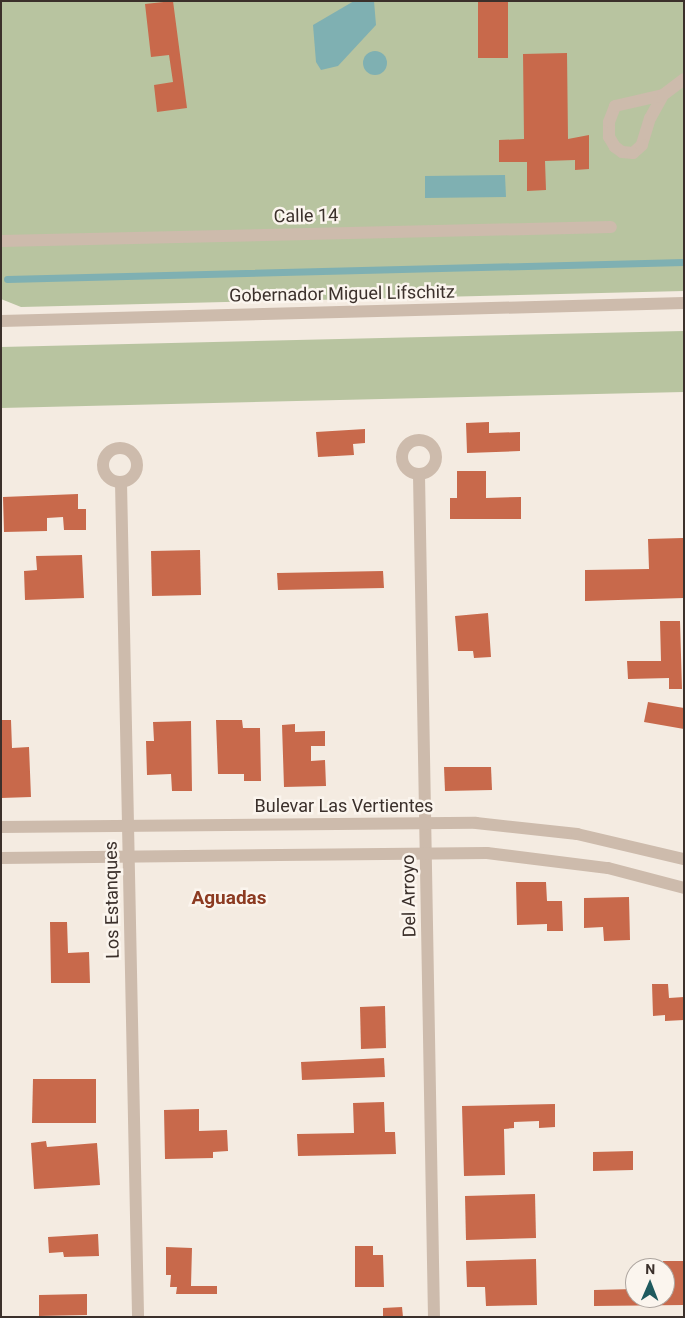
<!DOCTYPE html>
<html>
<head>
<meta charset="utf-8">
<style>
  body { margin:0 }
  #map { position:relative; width:685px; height:1318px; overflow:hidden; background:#f4ebe1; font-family:Roboto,sans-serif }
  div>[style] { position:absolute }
  .green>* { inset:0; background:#b8c4a0 }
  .water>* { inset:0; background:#7fb0b2 }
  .round { border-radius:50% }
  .stream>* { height:7px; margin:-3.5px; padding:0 3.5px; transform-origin:3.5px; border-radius:3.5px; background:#7fb0b2 }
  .building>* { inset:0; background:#c8694b }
  .minor>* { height:12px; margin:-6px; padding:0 6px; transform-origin:6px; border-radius:6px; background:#cdbbac }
  .minor>.ring { margin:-6px; padding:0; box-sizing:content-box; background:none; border:12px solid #cdbbac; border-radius:50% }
  span { translate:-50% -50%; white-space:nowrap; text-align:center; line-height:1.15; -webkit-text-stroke:5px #fbf5ee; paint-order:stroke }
  .street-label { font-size:18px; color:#3b302b }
  .neighbourhood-label { font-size:19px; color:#8c3b22; font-weight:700 }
  .frame { position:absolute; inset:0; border:2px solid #3b302b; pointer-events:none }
  .north { position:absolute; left:625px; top:1258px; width:50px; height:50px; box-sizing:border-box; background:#fbf5ee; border:1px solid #aea6a0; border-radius:50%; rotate:1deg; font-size:14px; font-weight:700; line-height:20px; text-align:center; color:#3b302b }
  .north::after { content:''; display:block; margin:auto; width:18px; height:22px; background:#1f5a5e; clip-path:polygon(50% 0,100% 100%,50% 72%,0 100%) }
</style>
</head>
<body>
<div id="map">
  <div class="green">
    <i style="clip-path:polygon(1px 1px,684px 1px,684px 291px,21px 307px,1px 299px)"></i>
    <i style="clip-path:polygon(684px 331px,684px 392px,1px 408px,1px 347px)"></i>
  </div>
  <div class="water">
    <i style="clip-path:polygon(354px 1px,374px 1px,376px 25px,338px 66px,321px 70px,316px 62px,313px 25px)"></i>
    <i class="round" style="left:363px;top:51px;width:24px;height:24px"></i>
    <i style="clip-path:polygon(505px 175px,506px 197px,425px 198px,425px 176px)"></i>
  </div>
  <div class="stream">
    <i style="left:7px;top:279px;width:677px;rotate:-1.44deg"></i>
  </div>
  <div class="building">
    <i style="clip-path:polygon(173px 1px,187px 108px,157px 112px,154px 85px,173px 82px,169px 55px,151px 57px,145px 4px)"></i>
    <i style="clip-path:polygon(478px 1px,508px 1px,508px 58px,478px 58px)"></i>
    <i style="clip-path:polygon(567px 53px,568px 139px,589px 135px,589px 169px,575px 170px,575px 160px,545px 161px,546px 190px,527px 191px,527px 162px,499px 162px,499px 140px,524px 139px,523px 54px)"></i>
    <i style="clip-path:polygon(489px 422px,489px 433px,520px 432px,520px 451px,467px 453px,466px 423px)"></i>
    <i style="clip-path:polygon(365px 429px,365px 443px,353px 444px,354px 455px,318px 457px,316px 432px)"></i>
    <i style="clip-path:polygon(457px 471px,486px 471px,486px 498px,521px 497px,521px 519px,450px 519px,450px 498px,457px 498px)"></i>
    <i style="clip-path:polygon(78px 494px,78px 509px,86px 509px,86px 530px,64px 530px,63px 517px,47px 518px,47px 531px,4px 532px,3px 497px)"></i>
    <i style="clip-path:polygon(683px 538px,684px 598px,585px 601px,585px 570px,649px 569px,648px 539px)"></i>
    <i style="clip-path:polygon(200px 550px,201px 595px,152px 596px,151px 551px)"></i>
    <i style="clip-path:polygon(82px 555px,84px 598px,25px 600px,24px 571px,37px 570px,36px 556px)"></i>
    <i style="clip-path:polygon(383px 571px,384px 588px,278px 590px,277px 573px)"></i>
    <i style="clip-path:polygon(488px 613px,491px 657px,474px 658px,473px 651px,458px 651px,455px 616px)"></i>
    <i style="clip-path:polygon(660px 621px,680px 621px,682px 689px,669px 689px,669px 678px,628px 679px,627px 661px,661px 661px)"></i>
    <i style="clip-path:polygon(648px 702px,684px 708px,684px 729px,644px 722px)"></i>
    <i style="clip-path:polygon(1px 720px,11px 720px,12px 748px,29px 747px,31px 797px,1px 798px)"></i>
    <i style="clip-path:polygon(216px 720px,242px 720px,243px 728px,260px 728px,261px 781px,244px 781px,244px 774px,218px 774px)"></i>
    <i style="clip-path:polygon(191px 721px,192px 791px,172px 791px,171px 774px,147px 775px,146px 741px,154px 741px,153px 722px)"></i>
    <i style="clip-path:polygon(295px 724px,295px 732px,325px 731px,325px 746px,311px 746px,311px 761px,325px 760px,326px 786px,284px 787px,282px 725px)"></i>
    <i style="clip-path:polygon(444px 767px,491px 767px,492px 790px,445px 791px)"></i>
    <i style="clip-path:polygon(516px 882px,546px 882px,547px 901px,562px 901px,563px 931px,547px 931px,547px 924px,517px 925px)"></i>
    <i style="clip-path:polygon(629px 897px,630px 940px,604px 941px,603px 927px,584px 928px,584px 898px)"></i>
    <i style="clip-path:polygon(50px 922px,67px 922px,68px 953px,89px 952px,90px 983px,51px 983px)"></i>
    <i style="clip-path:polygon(652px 984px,668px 984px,669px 998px,684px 997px,684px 1020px,665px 1021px,665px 1015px,653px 1016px)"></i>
    <i style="clip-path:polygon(385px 1006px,386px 1048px,361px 1049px,360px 1007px)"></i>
    <i style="clip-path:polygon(384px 1058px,385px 1077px,302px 1080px,301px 1062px)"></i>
    <i style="clip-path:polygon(33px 1079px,96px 1079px,96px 1123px,32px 1123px)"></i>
    <i style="clip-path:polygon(384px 1102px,385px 1132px,395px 1132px,396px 1154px,298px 1156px,297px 1134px,354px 1133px,353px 1103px)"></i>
    <i style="clip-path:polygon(555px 1104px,555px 1127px,539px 1128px,539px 1121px,514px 1122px,514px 1128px,504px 1129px,505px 1175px,464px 1176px,462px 1106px)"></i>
    <i style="clip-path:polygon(199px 1109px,199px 1131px,227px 1130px,228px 1151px,213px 1152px,213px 1158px,165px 1159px,164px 1110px)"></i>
    <i style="clip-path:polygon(46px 1141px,47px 1147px,97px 1143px,100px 1185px,34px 1189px,31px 1143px)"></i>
    <i style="clip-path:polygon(633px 1151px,633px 1170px,593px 1171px,593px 1152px)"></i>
    <i style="clip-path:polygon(535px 1194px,536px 1238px,466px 1240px,465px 1196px)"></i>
    <i style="clip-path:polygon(98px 1234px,99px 1256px,64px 1257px,63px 1252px,49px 1253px,48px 1237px)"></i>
    <i style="clip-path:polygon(355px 1246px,373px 1246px,373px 1255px,383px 1255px,384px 1287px,355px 1287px)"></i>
    <i style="clip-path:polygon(166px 1247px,192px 1248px,191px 1286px,217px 1286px,217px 1294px,176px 1294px,177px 1287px,170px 1287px,171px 1275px,166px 1275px)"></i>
    <i style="clip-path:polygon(536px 1259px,537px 1305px,486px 1306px,485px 1287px,467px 1287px,466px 1261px)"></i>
    <i style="clip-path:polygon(663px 1261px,684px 1261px,684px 1305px,594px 1306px,594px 1290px,635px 1289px,635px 1298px,665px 1298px)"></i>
    <i style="clip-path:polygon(87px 1294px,87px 1315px,39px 1316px,39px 1295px)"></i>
    <i style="clip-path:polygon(402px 1307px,403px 1317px,383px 1317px,383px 1308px)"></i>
  </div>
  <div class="minor">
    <i style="left:663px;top:95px;width:26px;rotate:119deg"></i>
    <i style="left:650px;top:118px;width:28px;rotate:107deg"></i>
    <i style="left:642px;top:145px;width:12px;rotate:138deg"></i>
    <i style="left:633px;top:153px;width:11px;rotate:-175deg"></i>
    <i style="left:622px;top:152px;width:9px;rotate:-144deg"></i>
    <i style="left:615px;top:147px;width:12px;rotate:-121deg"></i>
    <i style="left:609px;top:137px;width:15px;rotate:-90deg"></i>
    <i style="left:609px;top:122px;width:17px;rotate:-69deg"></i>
    <i style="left:615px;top:106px;width:49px;rotate:-12.9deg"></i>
    <i style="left:663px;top:95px;width:26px;rotate:-37deg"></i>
    <i style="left:1px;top:241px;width:610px;rotate:-1.31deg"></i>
    <i style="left:1px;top:321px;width:683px;rotate:-1.51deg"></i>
    <i class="ring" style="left:402px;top:440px;width:22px;height:22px"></i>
    <i class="ring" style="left:103px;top:448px;width:22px;height:22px"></i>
    <i style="left:419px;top:475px;width:842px;rotate:88.98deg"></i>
    <i style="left:121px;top:482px;width:835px;rotate:88.83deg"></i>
    <i style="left:1px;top:827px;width:475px;rotate:-0.5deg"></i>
    <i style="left:476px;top:823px;width:102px;rotate:6.2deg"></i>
    <i style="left:577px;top:834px;width:110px;rotate:13.2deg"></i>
    <i style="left:1px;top:858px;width:486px;rotate:-0.6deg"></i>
    <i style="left:487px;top:853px;width:122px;rotate:7.1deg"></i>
    <i style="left:608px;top:868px;width:79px;rotate:14.7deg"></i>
  </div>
  <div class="street-label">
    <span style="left:306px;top:216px;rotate:-1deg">Calle 14</span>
    <span style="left:342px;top:294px;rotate:-1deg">Gobernador Miguel Lifschitz</span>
    <span style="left:344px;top:806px">Bulevar Las Vertientes</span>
    <span style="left:409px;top:896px;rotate:-91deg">Del Arroyo</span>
    <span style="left:112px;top:900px;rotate:-91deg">Los Estanques</span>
  </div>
  <div class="neighbourhood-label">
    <span style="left:229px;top:898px">Aguadas</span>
  </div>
  <div class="frame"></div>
  <div class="north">N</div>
</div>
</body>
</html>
